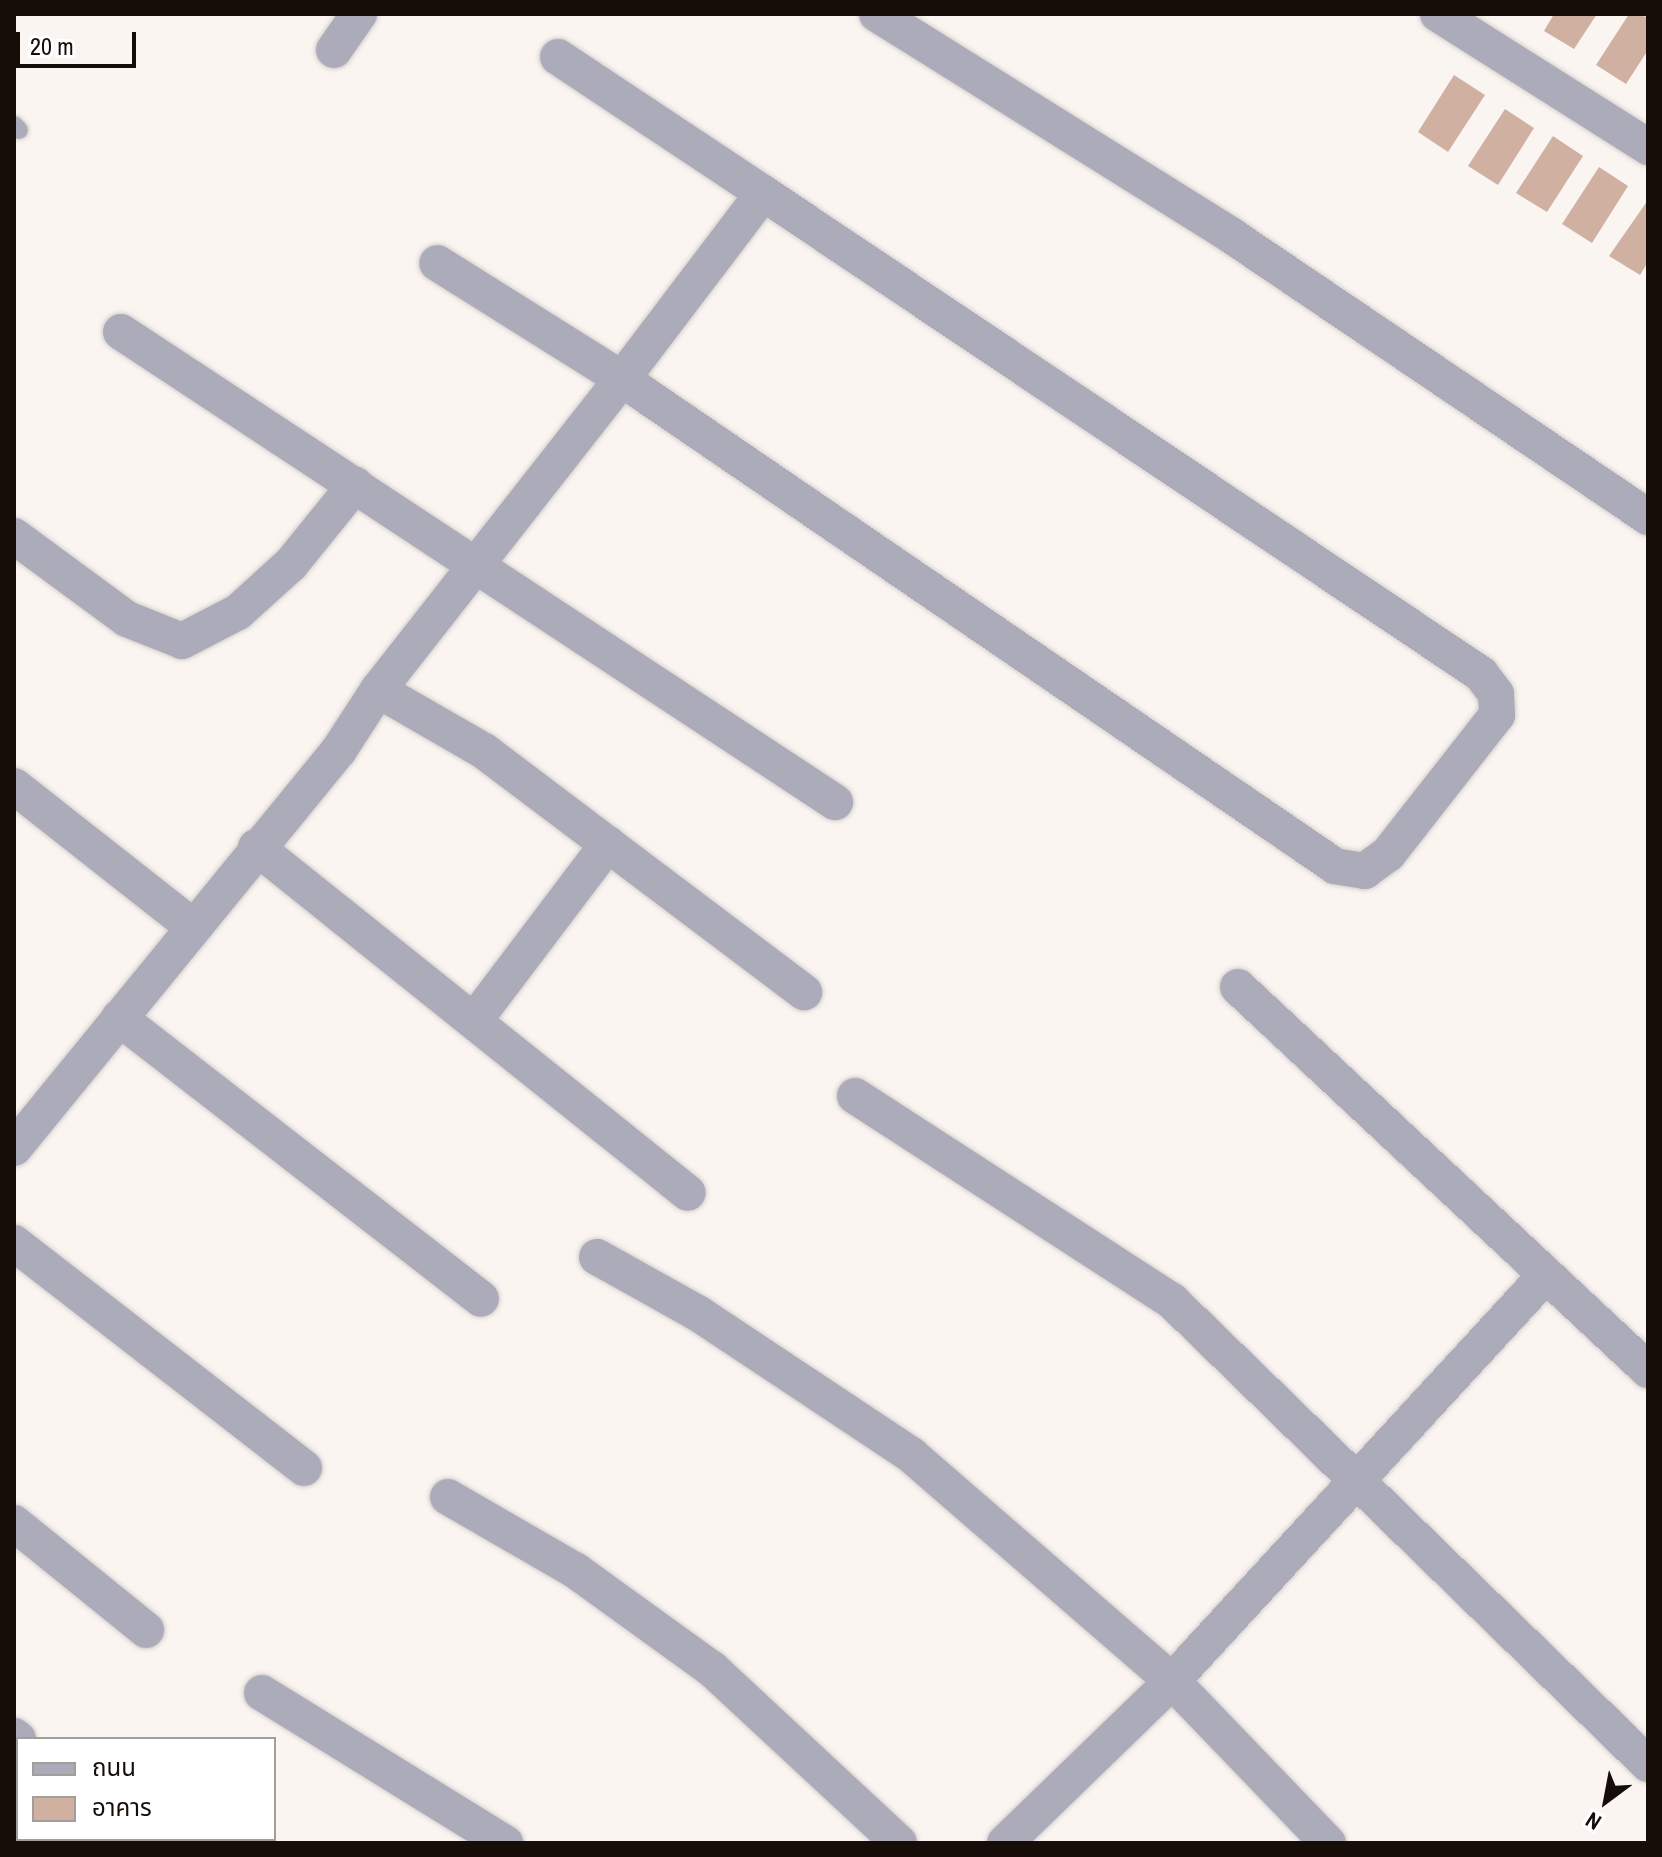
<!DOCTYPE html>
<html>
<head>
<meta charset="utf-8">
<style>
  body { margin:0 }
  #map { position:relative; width:1662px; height:1857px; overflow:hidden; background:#fbf5f2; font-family:"Archivo Narrow","Noto Sans Thai",sans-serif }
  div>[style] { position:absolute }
  .building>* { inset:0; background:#d0b0a1 }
  .roads { filter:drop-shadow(0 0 2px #d6d0cd) drop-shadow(0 0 2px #d6d0cd) }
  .service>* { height:18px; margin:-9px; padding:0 9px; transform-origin:9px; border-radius:9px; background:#acabb9 }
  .minor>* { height:36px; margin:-18px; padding:0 18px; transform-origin:18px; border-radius:18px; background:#acabb9 }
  span { translate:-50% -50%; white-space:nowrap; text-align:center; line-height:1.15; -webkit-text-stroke:7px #fff; paint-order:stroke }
  .frame { position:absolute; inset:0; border:16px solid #160c08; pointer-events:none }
  .legend { position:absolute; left:16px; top:1737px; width:260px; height:104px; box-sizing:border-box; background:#fff; border:2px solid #a29e9c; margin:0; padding:10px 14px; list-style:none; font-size:24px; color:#160c08 }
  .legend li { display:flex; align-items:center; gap:16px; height:40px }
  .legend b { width:40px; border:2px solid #a29e9c }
  .north { position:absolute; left:1566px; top:1761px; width:80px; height:80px; -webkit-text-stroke:6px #fff; paint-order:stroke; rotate:212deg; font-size:22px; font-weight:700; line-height:32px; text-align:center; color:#160c08 }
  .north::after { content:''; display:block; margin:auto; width:28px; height:36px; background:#160c08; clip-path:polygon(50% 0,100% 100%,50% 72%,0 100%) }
  .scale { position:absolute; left:16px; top:32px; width:120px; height:36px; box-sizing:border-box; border:4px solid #160c08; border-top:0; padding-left:10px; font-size:24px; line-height:28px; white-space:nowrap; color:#160c08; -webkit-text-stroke:6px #fff; paint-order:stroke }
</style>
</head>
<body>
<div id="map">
  <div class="building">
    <i style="clip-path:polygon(1554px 14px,1597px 14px,1574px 49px,1544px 31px)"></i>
    <i style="clip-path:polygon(1629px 14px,1648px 17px,1648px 50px,1626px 84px,1596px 65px)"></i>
    <i style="clip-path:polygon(1454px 75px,1485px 95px,1448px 152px,1418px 132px)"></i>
    <i style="clip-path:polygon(1505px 109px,1534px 128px,1498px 185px,1468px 166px)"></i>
    <i style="clip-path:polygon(1553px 136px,1583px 156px,1547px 212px,1516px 193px)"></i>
    <i style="clip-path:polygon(1599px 167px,1628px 186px,1592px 243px,1562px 224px)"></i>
    <i style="clip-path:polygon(1648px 200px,1648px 262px,1640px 275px,1609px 256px)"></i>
  </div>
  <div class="roads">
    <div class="service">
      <i style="left:14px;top:125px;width:7px;rotate:45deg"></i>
    </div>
    <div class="minor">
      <i style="left:877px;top:14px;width:419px;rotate:32deg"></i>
      <i style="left:1232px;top:236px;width:502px;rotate:34.04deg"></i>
      <i style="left:1438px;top:14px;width:249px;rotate:32.3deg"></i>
      <i style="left:334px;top:50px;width:44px;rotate:-55.2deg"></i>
      <i style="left:558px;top:57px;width:246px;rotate:33.6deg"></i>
      <i style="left:121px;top:332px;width:855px;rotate:33.36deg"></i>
      <i style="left:14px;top:536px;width:140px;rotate:36.3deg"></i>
      <i style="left:127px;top:619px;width:59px;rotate:21.8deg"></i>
      <i style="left:182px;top:641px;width:63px;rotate:-27.4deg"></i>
      <i style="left:238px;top:612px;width:72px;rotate:-42.2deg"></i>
      <i style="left:291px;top:564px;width:102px;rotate:-51deg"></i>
      <i style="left:378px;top:690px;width:122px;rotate:29.9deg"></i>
      <i style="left:484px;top:751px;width:401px;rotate:37deg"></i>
      <i style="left:14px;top:786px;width:228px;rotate:38.2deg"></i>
      <i style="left:256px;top:847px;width:553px;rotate:38.69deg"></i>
      <i style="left:1238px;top:987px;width:561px;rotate:43.05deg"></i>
      <i style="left:119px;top:1018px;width:458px;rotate:37.8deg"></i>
      <i style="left:474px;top:1021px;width:222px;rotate:-52.9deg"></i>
      <i style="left:855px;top:1096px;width:378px;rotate:32.9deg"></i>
      <i style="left:1172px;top:1301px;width:664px;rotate:44.21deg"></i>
      <i style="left:14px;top:1148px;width:514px;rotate:-50.77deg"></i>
      <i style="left:339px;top:750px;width:72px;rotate:-57deg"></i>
      <i style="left:378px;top:690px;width:395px;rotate:-51.9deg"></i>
      <i style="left:622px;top:379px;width:233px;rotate:-52.8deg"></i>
      <i style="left:763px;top:193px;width:864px;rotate:33.82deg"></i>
      <i style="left:1481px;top:674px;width:25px;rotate:53deg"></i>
      <i style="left:1496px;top:694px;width:21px;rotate:87deg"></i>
      <i style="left:1497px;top:715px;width:177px;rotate:128.1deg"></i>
      <i style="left:1388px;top:854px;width:29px;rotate:144deg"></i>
      <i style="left:1365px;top:871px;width:30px;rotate:-171deg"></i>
      <i style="left:1335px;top:866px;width:863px;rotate:-145.67deg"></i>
      <i style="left:622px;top:379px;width:218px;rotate:-147.9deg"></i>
      <i style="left:14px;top:1243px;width:367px;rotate:37.8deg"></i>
      <i style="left:597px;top:1257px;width:117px;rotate:29.2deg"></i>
      <i style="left:699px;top:1314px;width:255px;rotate:33.6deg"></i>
      <i style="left:911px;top:1455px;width:345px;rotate:40.9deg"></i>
      <i style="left:1172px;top:1681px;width:225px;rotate:46.1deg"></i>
      <i style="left:448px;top:1497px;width:148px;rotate:30deg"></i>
      <i style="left:576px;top:1571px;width:168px;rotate:35.8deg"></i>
      <i style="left:712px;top:1669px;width:255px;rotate:42.9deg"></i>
      <i style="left:14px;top:1523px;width:170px;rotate:39deg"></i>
      <i style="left:262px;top:1693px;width:286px;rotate:31.7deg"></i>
      <i style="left:14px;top:1736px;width:5px;rotate:37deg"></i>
      <i style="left:117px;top:1839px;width:6px;rotate:45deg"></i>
      <i style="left:1005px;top:1843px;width:233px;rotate:-44.1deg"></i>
      <i style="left:1172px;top:1681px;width:552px;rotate:-47.35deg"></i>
    </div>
  </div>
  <div class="frame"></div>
  <ul class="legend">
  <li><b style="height:10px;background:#acabb9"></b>ถนน</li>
  <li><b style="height:22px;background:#d0b0a1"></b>อาคาร</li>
  </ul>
  <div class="north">N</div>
  <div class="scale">20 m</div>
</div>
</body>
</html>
